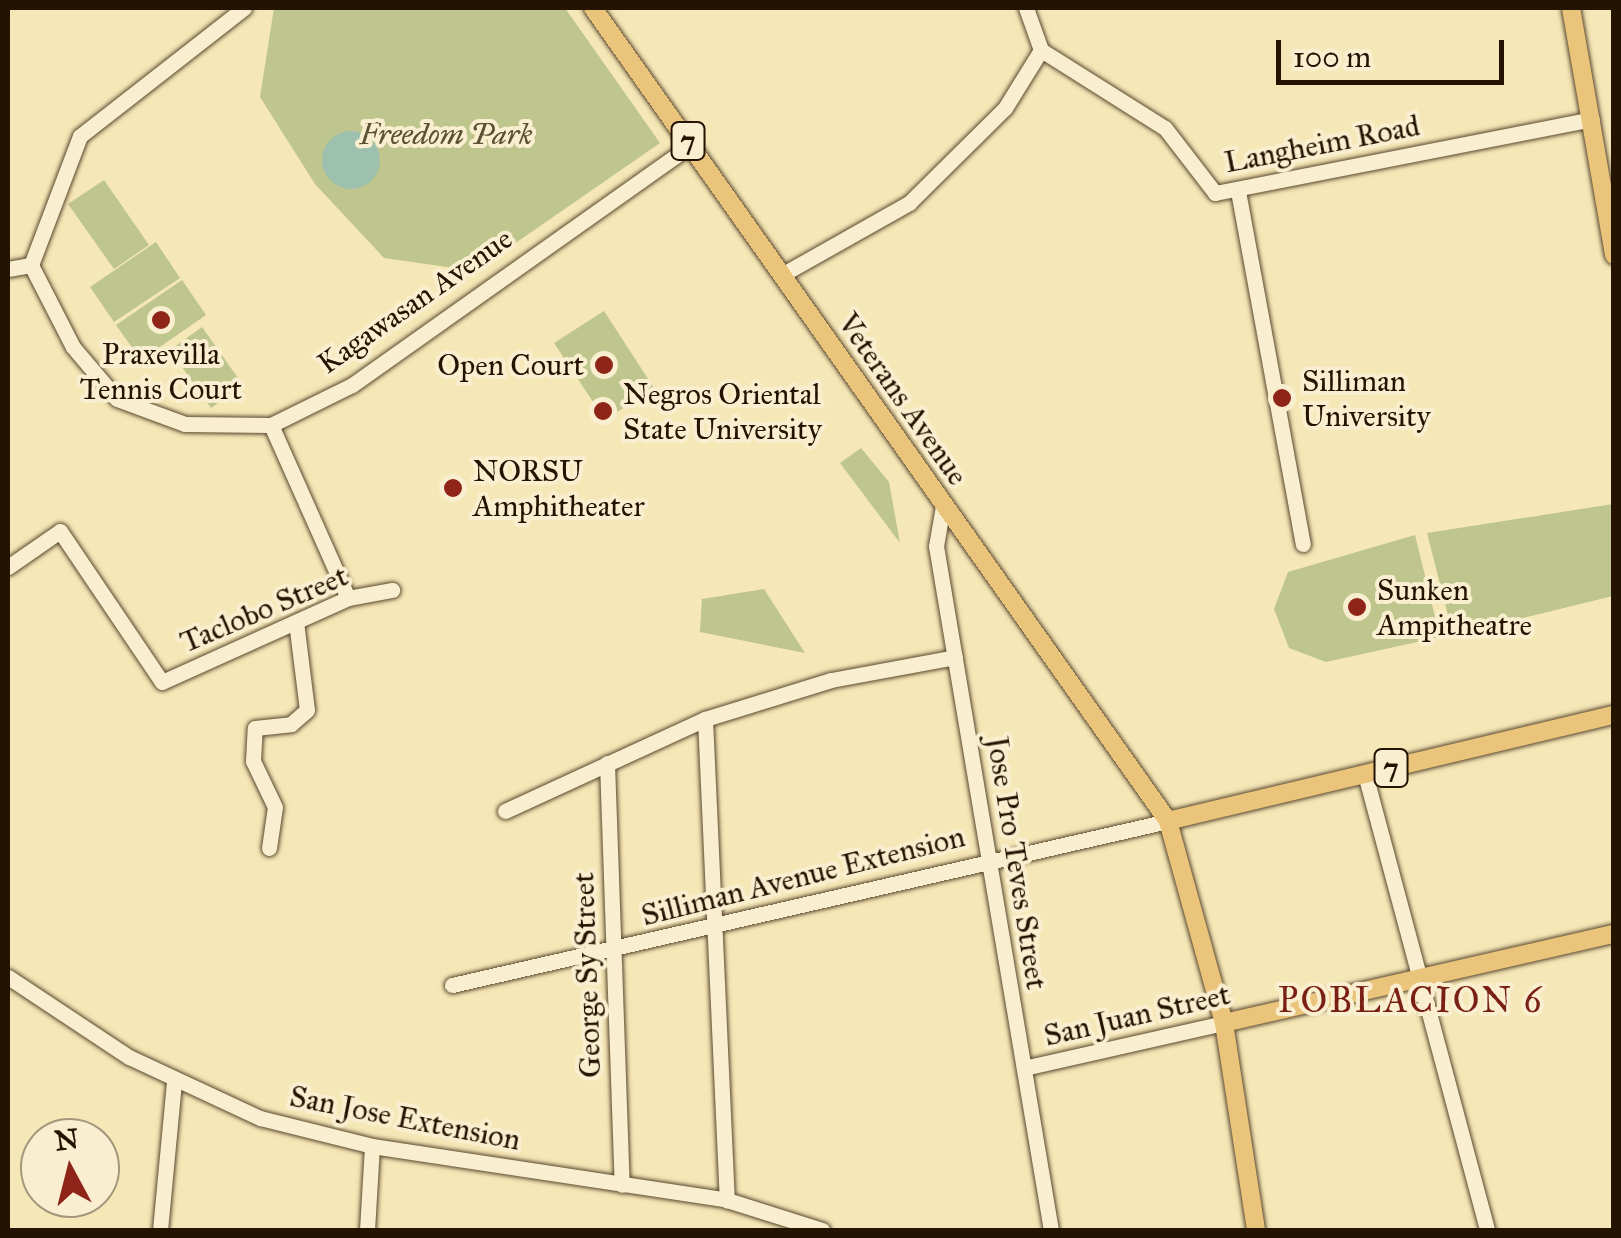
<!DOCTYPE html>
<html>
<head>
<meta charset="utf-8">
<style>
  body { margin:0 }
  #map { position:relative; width:1621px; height:1238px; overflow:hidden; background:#f6e7b7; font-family:"IM FELL Great Primer",serif }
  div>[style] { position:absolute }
  .green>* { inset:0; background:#bec58d }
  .water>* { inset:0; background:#9dc0af }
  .round { border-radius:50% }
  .roads { filter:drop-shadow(0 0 2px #59482e) drop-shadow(0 0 2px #59482e) }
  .minor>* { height:15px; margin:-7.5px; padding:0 7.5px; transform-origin:7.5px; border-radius:7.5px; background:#f9efd0 }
  .major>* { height:18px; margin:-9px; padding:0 9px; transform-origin:9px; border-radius:9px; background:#ebc47c }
  .dots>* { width:28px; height:28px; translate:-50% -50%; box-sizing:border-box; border:5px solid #f9efd0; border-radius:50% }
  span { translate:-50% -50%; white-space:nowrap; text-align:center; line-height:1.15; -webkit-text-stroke:8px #f9efd0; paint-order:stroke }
  .shield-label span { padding:2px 8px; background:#f9efd0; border:2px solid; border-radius:8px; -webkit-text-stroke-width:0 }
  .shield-label { font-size:28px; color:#251301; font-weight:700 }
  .park-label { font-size:30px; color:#5b5132; font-style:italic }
  .street-label { font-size:30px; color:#251301 }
  .poi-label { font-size:30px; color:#251301 }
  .right { translate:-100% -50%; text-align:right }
  .left { translate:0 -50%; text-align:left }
  .quarter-label { font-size:35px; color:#7a1f14; letter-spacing:2.5px }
  .frame { position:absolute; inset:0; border:10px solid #251301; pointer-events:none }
  .north { position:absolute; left:20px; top:1118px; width:100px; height:100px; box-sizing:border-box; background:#f9efd0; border:2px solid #a4977d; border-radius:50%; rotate:353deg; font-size:28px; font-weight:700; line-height:40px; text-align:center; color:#251301 }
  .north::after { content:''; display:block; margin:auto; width:35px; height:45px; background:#8f2418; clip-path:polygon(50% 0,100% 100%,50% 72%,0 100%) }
  .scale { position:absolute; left:1276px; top:40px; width:228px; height:45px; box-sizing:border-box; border:5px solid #251301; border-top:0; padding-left:12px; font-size:30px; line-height:35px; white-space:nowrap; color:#251301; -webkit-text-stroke:8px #f9efd0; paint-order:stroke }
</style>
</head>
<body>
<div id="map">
  <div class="green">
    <i style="clip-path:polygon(274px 8px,565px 8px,660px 143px,475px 271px,384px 258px,315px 184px,260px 97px)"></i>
    <i style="clip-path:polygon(104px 180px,149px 245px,114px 269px,68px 204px)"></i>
    <i style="clip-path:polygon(156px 242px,180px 278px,114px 322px,90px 287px)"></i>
    <i style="clip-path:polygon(182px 280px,206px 315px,141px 360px,116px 325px)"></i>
    <i style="clip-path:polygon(604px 311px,654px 388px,605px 420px,554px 343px)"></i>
    <i style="clip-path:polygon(202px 327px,243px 385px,211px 408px,170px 350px)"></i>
    <i style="clip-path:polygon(861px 448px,889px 482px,900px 543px,840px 463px)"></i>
    <i style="clip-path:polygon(1613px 504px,1613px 596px,1453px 635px,1427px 533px)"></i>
    <i style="clip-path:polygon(1415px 535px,1440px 637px,1326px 662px,1289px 648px,1274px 609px,1288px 572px)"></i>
    <i style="clip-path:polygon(764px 589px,805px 653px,700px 632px,702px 599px)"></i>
  </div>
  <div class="water">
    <i class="round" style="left:322px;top:131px;width:58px;height:58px"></i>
  </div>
  <div class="roads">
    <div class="minor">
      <i style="left:244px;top:8px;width:208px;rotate:142deg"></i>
      <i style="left:80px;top:136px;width:138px;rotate:110.8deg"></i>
      <i style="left:31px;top:265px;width:92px;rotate:62.9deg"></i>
      <i style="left:73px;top:347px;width:68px;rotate:49.8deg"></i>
      <i style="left:117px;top:399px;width:72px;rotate:20.2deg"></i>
      <i style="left:185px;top:424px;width:86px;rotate:0.7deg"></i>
      <i style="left:271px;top:425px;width:90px;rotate:-26.3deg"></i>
      <i style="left:352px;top:385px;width:415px;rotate:-35.3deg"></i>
      <i style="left:1026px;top:8px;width:45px;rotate:70.3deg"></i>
      <i style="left:1041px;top:50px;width:146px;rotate:32.2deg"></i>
      <i style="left:1165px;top:128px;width:82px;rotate:52.4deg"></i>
      <i style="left:1215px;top:193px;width:384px;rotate:-11.1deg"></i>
      <i style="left:1238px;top:191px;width:359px;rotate:79.6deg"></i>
      <i style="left:8px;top:269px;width:23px;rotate:-10deg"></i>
      <i style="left:783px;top:274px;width:145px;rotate:-29.4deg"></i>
      <i style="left:909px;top:203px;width:135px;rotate:-44.7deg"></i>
      <i style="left:1005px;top:108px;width:68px;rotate:-58.2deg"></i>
      <i style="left:271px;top:425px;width:189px;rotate:66deg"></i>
      <i style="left:943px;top:506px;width:41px;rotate:99.9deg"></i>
      <i style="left:936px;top:546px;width:694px;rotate:80.46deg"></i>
      <i style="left:8px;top:567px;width:63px;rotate:-34.7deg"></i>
      <i style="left:60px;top:531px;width:182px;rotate:56deg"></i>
      <i style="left:162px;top:682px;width:204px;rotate:-24.3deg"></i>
      <i style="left:348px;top:598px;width:45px;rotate:-10.3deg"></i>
      <i style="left:705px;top:719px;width:482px;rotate:87.4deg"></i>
      <i style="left:607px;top:763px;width:422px;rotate:88deg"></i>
      <i style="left:1365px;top:774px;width:472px;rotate:75deg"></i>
      <i style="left:505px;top:811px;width:220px;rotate:-24.7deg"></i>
      <i style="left:705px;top:719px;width:132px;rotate:-17.2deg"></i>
      <i style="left:831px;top:680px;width:126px;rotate:-10.5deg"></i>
      <i style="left:269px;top:848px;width:41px;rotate:-81.7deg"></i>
      <i style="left:275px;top:807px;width:51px;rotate:-115.6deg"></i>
      <i style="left:253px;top:761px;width:33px;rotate:-87deg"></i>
      <i style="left:255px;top:728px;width:36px;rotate:-6deg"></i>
      <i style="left:291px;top:724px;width:21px;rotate:-41deg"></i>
      <i style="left:307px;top:710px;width:89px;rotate:-97.1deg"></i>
      <i style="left:8px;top:977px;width:145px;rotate:33.5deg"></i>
      <i style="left:129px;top:1057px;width:145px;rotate:25deg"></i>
      <i style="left:260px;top:1118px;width:115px;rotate:14deg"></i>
      <i style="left:372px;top:1146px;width:359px;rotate:8.6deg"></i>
      <i style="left:727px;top:1200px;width:100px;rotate:17.5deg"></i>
      <i style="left:452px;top:985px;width:735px;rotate:-12.9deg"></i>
      <i style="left:1024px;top:1068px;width:205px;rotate:-12.7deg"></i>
      <i style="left:160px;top:1230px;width:150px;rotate:-84.6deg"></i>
      <i style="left:367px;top:1230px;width:84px;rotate:-86.6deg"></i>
    </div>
    <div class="major">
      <i style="left:593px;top:8px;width:996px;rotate:54.73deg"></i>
      <i style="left:1168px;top:821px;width:210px;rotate:74.5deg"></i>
      <i style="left:1224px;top:1023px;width:209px;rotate:81.2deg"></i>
      <i style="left:1571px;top:8px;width:251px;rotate:80.1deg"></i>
      <i style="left:1168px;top:821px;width:458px;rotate:-13.4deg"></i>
      <i style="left:1224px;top:1023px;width:400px;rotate:-12.9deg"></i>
    </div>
  </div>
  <div class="dots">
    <i style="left:161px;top:320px;background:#8f2418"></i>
    <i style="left:604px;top:365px;background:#8f2418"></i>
    <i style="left:1282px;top:398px;background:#8f2418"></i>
    <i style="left:603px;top:411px;background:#8f2418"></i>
    <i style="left:453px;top:488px;background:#8f2418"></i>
    <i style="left:1357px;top:607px;background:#8f2418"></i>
  </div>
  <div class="shield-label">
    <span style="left:688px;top:141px">7</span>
    <span style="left:1391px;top:768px">7</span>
  </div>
  <div class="park-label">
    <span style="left:446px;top:134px">Freedom Park</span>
  </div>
  <div class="street-label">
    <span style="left:1322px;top:144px;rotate:-11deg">Langheim Road</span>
    <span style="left:415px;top:301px;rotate:-35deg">Kagawasan Avenue</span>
    <span style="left:903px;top:399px;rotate:55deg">Veterans Avenue</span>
    <span style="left:264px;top:609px;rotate:-23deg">Taclobo Street</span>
    <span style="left:1017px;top:863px;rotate:81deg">Jose Pro Teves Street</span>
    <span style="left:803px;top:876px;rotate:-14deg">Silliman Avenue Extension</span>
    <span style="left:587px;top:975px;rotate:-92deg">George Sy Street</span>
    <span style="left:1137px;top:1015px;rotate:-13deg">San Juan Street</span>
    <span style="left:405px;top:1118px;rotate:11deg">San Jose Extension</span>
  </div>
  <div class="poi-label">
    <span style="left:161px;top:371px">Praxevilla<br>Tennis Court</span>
    <span class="right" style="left:584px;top:365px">Open Court</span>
    <span class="left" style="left:1302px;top:398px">Silliman<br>University</span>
    <span class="left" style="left:623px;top:411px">Negros Oriental<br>State University</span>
    <span class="left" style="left:473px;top:488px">NORSU<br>Amphitheater</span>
    <span class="left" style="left:1377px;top:607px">Sunken<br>Ampitheatre</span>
  </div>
  <div class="quarter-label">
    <span style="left:1411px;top:1001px">POBLACION 6</span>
  </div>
  <div class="frame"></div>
  <div class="north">N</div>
  <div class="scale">100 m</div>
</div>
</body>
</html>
